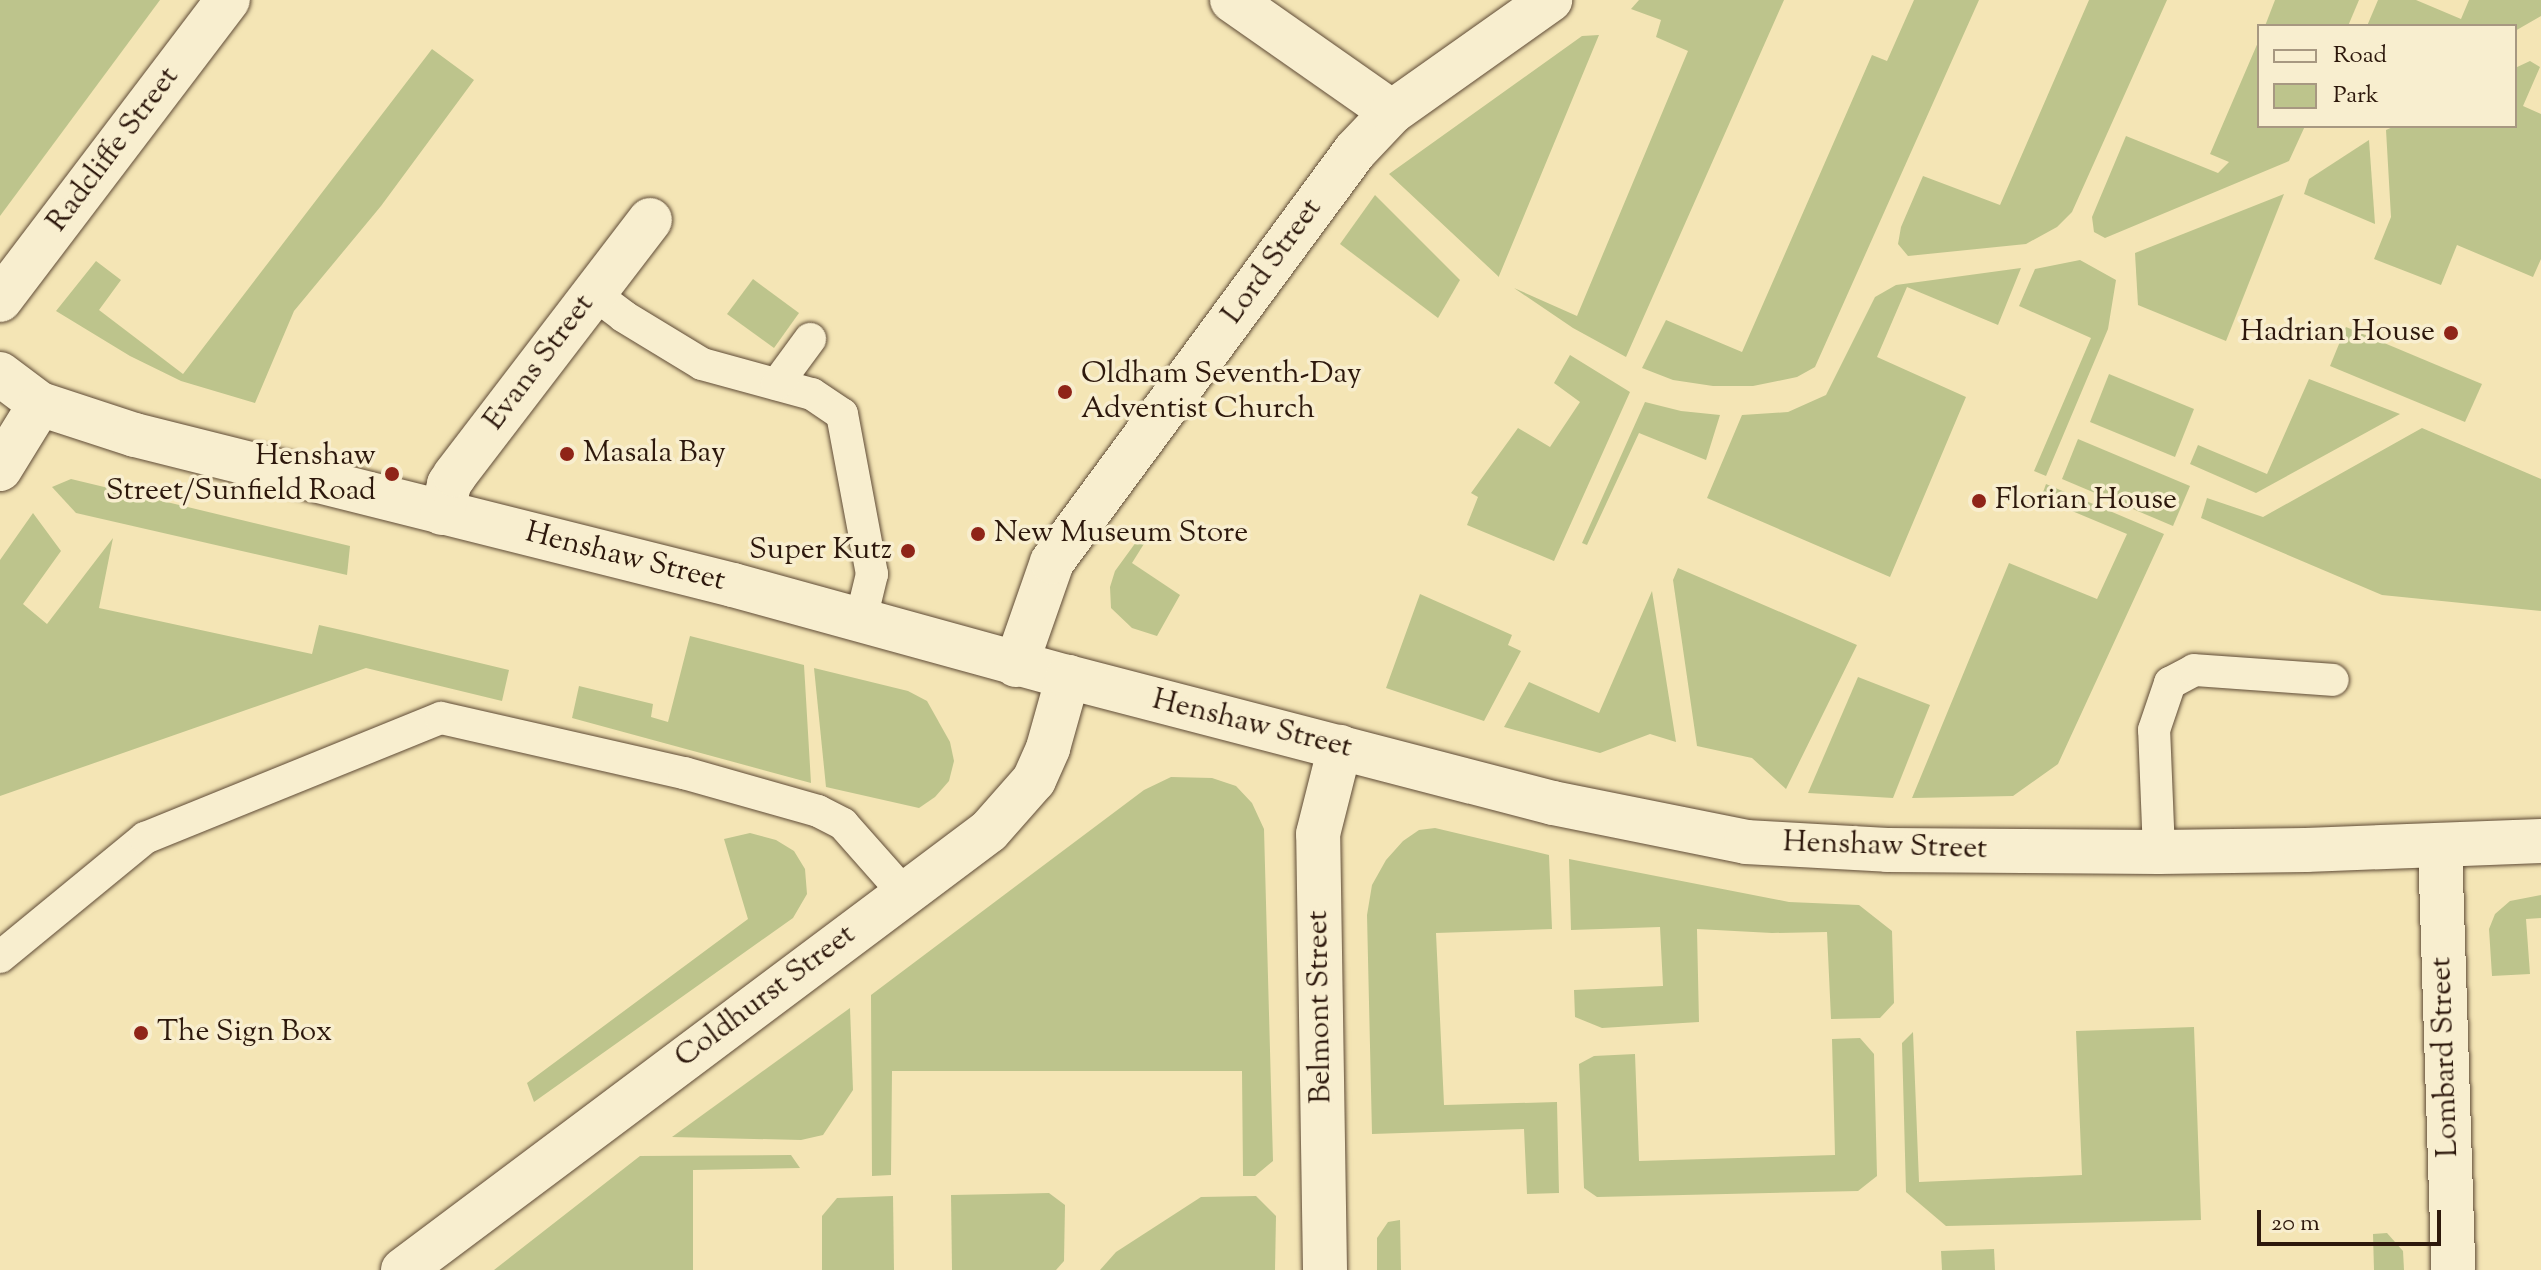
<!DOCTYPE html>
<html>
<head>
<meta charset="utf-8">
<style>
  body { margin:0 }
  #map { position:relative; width:2541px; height:1270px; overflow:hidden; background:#f4e5b5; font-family:"Sorts Mill Goudy",serif }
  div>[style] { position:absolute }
  .green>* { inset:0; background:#bdc48c }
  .roads { filter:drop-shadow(0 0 2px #5f4b36) drop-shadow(0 0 2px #5f4b36) }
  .service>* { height:32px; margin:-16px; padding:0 16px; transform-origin:16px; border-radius:16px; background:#f8eecf }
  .minor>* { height:44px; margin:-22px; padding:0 22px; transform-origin:22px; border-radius:22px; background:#f8eecf }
  .tertiary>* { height:44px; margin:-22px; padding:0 22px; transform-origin:22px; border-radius:22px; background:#f8eecf }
  .dots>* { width:22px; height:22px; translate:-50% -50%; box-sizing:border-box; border:4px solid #f8eecf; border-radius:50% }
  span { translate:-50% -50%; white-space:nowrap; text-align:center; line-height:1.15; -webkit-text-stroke:7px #f8eecf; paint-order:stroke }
  .street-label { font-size:30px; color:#2d180c }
  .poi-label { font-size:30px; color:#2d180c }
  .right { translate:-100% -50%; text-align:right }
  .left { translate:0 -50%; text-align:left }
  .legend { position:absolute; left:2257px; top:24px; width:260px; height:104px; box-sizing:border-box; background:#f8eecf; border:2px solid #a79881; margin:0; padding:10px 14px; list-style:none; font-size:24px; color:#2d180c }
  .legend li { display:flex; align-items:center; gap:16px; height:40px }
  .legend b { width:40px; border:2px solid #a79881 }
  .scale { position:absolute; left:2257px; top:1210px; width:184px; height:36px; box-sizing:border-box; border:4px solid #2d180c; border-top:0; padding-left:10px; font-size:24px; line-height:28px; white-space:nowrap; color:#2d180c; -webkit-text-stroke:6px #f8eecf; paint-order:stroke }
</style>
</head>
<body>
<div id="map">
  <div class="green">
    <i style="clip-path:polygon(0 0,160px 0,0 216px)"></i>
    <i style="clip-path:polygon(1639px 0,1784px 0,1626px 357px,1573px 328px,1514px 288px,1577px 316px,1688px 51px,1656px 37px,1661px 20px,1631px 9px)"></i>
    <i style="clip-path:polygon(1914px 0,1979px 0,1815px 367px,1797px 377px,1753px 386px,1713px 386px,1673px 380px,1642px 368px,1666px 320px,1742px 352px,1872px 55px,1887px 61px)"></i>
    <i style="clip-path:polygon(2089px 0,2167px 0,2072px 212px,2057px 227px,2026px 244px,1908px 256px,1898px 244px,1901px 227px,1923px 176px,2000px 205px)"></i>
    <i style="clip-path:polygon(2275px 0,2359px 0,2348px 26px,2265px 26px)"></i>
    <i style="clip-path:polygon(2378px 0,2416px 0,2461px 19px,2469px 0,2541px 0,2541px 16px,2515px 31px,2515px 26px,2367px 26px)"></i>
    <i style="clip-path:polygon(1599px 35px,1499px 276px,1499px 277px,1389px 174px,1582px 36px)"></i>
    <i style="clip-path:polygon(2259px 40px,2259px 126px,2305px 126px,2289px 161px,2105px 238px,2094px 232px,2092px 217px,2126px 136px,2218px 173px,2229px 162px,2210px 154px)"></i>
    <i style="clip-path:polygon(432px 49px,474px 80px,381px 206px,294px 311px,255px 403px,181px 381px,130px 356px,56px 311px,96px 261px,121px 280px,99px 310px,183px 374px)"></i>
    <i style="clip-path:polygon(2530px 61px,2540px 67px,2523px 106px,2541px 114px,2541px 259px,2533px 277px,2457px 245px,2441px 285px,2374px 259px,2391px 217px,2386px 130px,2395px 126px,2515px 126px,2515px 68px)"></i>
    <i style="clip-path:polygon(2369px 140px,2375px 224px,2304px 194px,2309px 179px)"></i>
    <i style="clip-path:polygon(2284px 194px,2226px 341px,2138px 305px,2135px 253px)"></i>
    <i style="clip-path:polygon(1375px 195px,1460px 280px,1438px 318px,1340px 244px)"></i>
    <i style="clip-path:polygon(2080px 260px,2116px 280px,2108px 329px,2046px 476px,2034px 471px,2091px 338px,2019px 306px,2035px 269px)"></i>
    <i style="clip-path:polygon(2021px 268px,1998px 325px,1907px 287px,1877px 357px,1966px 397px,1890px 577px,1707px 498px,1742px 415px,1788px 412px,1826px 395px,1875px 297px,1896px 285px)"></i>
    <i style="clip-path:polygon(753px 279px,799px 313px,774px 348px,727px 314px)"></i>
    <i style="clip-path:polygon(2346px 327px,2482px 384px,2465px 422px,2330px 366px)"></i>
    <i style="clip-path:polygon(1570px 355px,1630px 392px,1554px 561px,1467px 525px,1478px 497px,1471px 493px,1518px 428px,1550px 447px,1580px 402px,1554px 383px)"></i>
    <i style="clip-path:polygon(2109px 374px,2194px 409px,2175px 457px,2090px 422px)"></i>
    <i style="clip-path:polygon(2309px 379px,2400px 414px,2256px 493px,2190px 464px,2198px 445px,2267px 474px)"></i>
    <i style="clip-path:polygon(1645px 402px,1681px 411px,1720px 415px,1706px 460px,1639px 433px,1587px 545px,1582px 543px)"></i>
    <i style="clip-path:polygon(2422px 428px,2541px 479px,2541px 611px,2382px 595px,2201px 518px,2207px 498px,2263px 517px)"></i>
    <i style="clip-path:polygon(2078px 439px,2190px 486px,2173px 526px,2062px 479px)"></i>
    <i style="clip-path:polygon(71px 479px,350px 546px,347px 575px,76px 513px,52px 487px)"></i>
    <i style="clip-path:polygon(2046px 484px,2164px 534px,2058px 764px,2013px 796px,1912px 798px,2009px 563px,2097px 599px,2127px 534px,2041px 498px)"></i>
    <i style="clip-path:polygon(33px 513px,61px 551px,23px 604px,47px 624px,113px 538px,99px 608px,312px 654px,319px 625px,359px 634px,509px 670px,502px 701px,366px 668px,0 796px,0 560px)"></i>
    <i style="clip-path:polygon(1147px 527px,1152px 531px,1132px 563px,1180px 595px,1157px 636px,1132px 628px,1111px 608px,1110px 587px,1115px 571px)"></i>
    <i style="clip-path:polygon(1678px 568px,1857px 645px,1786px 789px,1752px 758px,1697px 746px,1673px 580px)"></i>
    <i style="clip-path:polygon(1652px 591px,1676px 742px,1650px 734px,1600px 753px,1504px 727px,1529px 682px,1599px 713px)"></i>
    <i style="clip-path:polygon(1420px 594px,1512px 635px,1508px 645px,1521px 651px,1484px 721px,1386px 688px)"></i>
    <i style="clip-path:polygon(690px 636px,804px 665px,811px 783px,572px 718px,579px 686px,653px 704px,651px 717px,668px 722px)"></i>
    <i style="clip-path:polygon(814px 668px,908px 691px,927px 701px,950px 742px,954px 761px,949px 781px,935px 797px,919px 808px,826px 787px)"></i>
    <i style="clip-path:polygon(1858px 677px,1930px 705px,1893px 798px,1808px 793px)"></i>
    <i style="clip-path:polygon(1171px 777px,1212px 778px,1236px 786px,1252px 803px,1264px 829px,1273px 1161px,1255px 1176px,1243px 1176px,1242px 1071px,892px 1071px,891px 1175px,872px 1176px,871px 995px,1144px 790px)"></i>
    <i style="clip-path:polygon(1435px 828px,1549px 855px,1552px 929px,1436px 933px,1444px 1105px,1557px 1102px,1559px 1193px,1527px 1194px,1524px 1129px,1372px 1134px,1367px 915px,1372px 885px,1386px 860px,1403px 841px,1419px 830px)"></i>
    <i style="clip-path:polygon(750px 833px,776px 840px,794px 851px,805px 869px,807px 894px,793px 918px,534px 1102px,527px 1083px,748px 919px,724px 839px)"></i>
    <i style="clip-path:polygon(1569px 859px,1789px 902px,1859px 905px,1892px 931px,1894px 1003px,1880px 1018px,1831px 1019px,1827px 932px,1772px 933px,1697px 929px,1699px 1022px,1602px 1028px,1575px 1017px,1574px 990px,1663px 986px,1660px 927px,1571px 930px)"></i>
    <i style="clip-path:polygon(2541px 895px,2541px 918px,2526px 919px,2530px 974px,2492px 976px,2489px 929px,2495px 914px,2510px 901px)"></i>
    <i style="clip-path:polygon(850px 1008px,853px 1090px,823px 1135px,801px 1140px,672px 1137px)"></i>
    <i style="clip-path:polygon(2194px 1027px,2201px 1220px,1946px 1226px,1906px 1192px,1902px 1043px,1913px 1032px,1919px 1182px,2082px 1175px,2076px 1031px)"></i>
    <i style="clip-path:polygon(1860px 1038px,1874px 1054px,1877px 1176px,1858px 1191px,1597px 1197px,1584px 1188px,1579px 1064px,1594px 1056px,1635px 1054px,1639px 1161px,1835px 1155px,1832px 1039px)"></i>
    <i style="clip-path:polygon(791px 1155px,800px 1168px,693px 1170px,693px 1270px,494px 1270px,640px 1156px)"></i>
    <i style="clip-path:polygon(1049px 1193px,1065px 1205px,1064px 1261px,1056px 1270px,952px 1270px,951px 1195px)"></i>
    <i style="clip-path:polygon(893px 1196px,894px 1270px,822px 1270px,822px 1216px,837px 1198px)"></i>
    <i style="clip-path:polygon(1256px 1196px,1276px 1216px,1275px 1270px,1100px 1270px,1116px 1252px,1201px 1197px)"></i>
    <i style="clip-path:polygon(1400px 1220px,1401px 1270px,1377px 1270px,1377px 1238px,1388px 1222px)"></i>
    <i style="clip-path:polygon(2387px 1233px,2403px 1251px,2404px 1270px,2374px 1270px,2373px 1234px)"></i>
    <i style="clip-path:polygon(1994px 1249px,1995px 1270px,1942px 1270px,1941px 1251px)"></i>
  </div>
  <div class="roads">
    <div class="service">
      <i style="left:593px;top:293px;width:38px;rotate:37deg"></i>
      <i style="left:623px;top:316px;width:92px;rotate:31.3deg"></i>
      <i style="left:702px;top:364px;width:114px;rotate:15.3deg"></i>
      <i style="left:812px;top:394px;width:36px;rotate:34deg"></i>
      <i style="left:842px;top:414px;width:163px;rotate:79.4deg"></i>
      <i style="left:872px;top:574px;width:46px;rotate:103.7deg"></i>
      <i style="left:777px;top:384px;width:56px;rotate:-53.7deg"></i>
      <i style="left:2159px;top:852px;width:122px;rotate:-92.3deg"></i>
      <i style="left:2154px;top:730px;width:50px;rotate:-71.2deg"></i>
      <i style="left:2170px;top:683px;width:27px;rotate:-28deg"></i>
      <i style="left:2194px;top:670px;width:139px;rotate:4.1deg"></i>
      <i style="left:0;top:957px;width:188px;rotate:-39.4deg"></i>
      <i style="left:145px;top:838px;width:319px;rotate:-22.1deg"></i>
      <i style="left:441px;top:718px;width:249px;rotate:12.8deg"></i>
      <i style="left:684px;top:773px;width:139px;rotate:15.8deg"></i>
      <i style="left:818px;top:811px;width:28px;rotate:27deg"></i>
      <i style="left:843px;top:824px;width:92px;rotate:48.5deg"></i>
    </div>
    <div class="minor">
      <i style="left:1232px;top:0;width:195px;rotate:35deg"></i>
      <i style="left:0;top:300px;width:377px;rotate:-52.8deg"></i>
      <i style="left:0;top:374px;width:50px;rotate:36.9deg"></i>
      <i style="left:40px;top:404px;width:100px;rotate:18.1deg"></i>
      <i style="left:135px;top:435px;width:617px;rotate:14.08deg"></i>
      <i style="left:733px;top:585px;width:347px;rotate:15.4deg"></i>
      <i style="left:0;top:469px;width:76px;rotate:-58.4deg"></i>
      <i style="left:442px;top:513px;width:30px;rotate:-76deg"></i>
      <i style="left:449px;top:484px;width:11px;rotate:-56deg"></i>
      <i style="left:455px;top:475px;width:321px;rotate:-52.6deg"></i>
      <i style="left:1016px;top:665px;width:109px;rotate:-70.7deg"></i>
      <i style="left:1052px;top:562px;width:511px;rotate:-53.6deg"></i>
      <i style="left:1355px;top:151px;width:54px;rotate:-46.5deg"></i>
      <i style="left:1392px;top:112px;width:194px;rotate:-35.3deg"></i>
      <i style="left:2440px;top:845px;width:425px;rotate:88.2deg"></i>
      <i style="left:1325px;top:1270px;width:436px;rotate:-90.9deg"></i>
      <i style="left:1318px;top:834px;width:90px;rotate:-75.8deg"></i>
    </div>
    <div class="tertiary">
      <i style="left:403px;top:1270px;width:732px;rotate:-36.84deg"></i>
      <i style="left:989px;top:831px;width:68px;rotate:-48.6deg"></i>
      <i style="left:1034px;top:780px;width:35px;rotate:-66deg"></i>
      <i style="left:1048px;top:748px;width:74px;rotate:-74.3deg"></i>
      <i style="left:1068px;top:677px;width:501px;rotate:14.56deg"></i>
      <i style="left:1553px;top:803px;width:197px;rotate:11.4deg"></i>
      <i style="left:1746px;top:842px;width:141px;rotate:3.2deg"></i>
      <i style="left:1887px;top:850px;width:272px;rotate:0.4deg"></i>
      <i style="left:2159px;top:852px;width:147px;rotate:-0.8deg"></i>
      <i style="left:2306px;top:850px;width:235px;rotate:-2.2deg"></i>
    </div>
  </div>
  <div class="dots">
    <i style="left:2451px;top:333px;background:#8f2418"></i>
    <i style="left:1065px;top:392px;background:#8f2418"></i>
    <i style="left:567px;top:454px;background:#8f2418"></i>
    <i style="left:392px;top:474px;background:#8f2418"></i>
    <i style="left:1979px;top:501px;background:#8f2418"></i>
    <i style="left:978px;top:534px;background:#8f2418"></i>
    <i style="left:908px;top:551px;background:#8f2418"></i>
    <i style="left:141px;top:1033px;background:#8f2418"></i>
  </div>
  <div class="street-label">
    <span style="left:114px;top:150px;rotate:-53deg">Radcliffe Street</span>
    <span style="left:1273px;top:262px;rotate:-54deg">Lord Street</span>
    <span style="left:540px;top:363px;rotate:-53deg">Evans Street</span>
    <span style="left:625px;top:558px;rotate:14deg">Henshaw Street</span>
    <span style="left:1252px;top:725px;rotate:14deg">Henshaw Street</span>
    <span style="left:1885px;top:847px;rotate:2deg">Henshaw Street</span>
    <span style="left:766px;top:997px;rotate:-37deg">Coldhurst Street</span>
    <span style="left:1321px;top:1007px;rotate:-91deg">Belmont Street</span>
    <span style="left:2446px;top:1057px;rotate:-92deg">Lombard Street</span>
  </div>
  <div class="poi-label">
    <span class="right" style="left:2435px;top:333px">Hadrian House</span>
    <span class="left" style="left:1081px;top:392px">Oldham Seventh-Day<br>Adventist Church</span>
    <span class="left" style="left:583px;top:454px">Masala Bay</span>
    <span class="right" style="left:376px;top:474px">Henshaw<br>Street/Sunfield Road</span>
    <span class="left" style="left:1995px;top:501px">Florian House</span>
    <span class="left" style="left:994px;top:534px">New Museum Store</span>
    <span class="right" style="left:892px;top:551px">Super Kutz</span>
    <span class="left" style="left:157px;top:1033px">The Sign Box</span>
  </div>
  <ul class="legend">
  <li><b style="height:10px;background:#f8eecf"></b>Road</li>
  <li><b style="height:22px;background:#bdc48c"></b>Park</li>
  </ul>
  <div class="scale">20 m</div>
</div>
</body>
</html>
